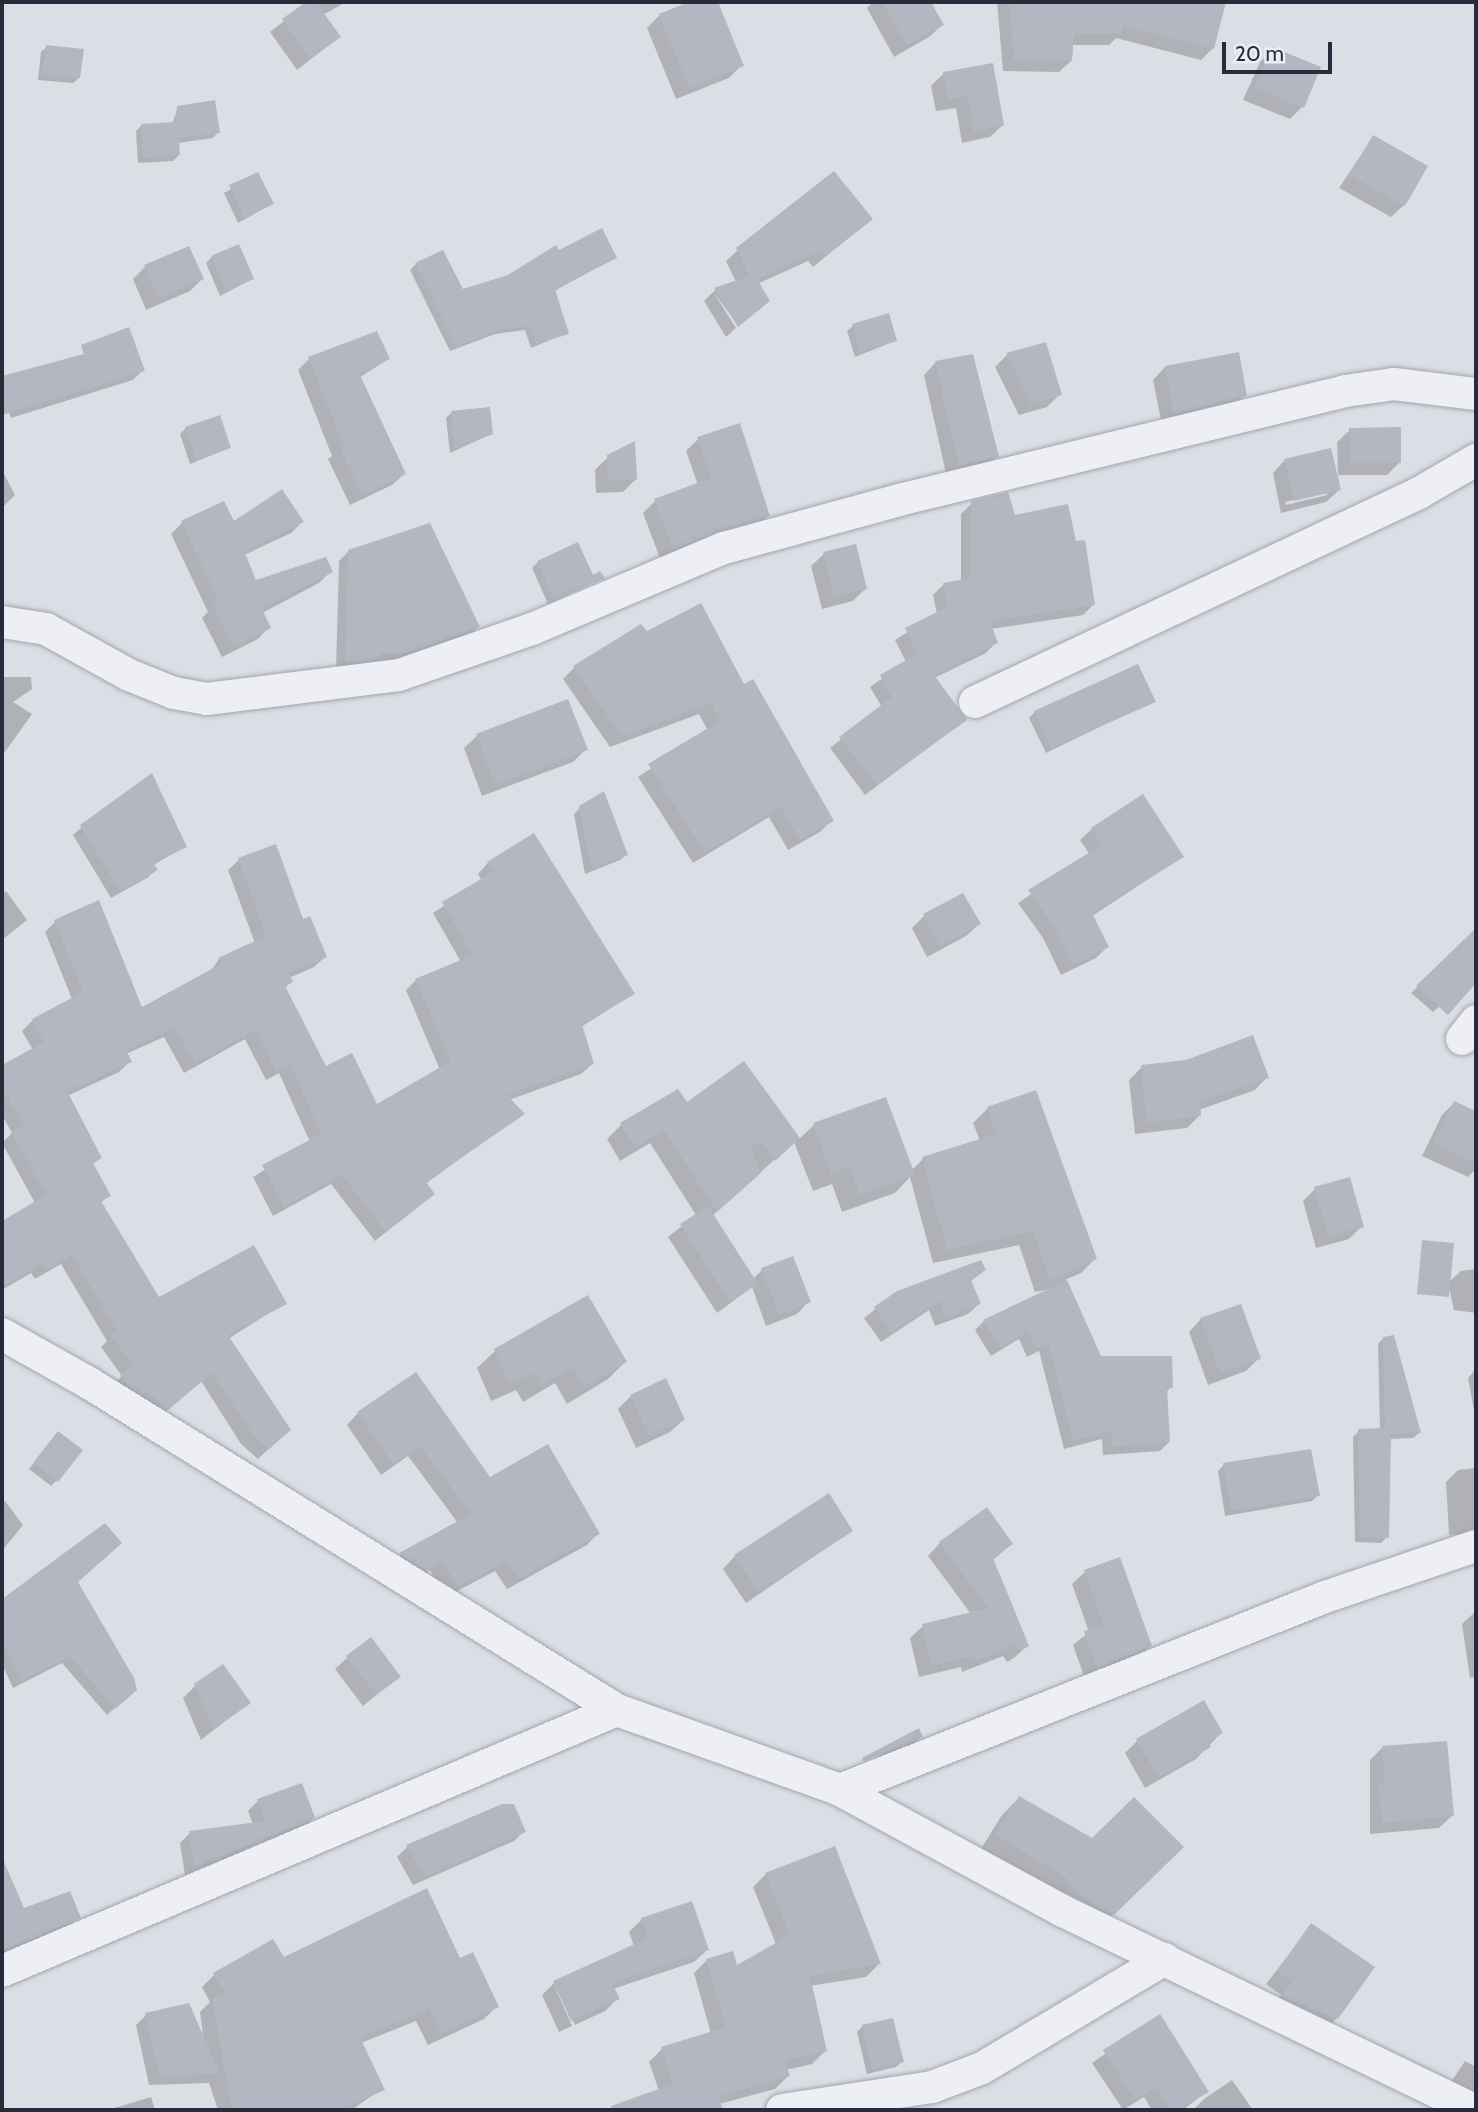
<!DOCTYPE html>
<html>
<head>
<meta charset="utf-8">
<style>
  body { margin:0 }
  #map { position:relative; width:1478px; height:2112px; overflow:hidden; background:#dcdee5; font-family:Cabin,sans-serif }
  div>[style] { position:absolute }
  .shadow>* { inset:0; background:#0003 }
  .building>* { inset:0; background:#b3b7c2 }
  .roads { filter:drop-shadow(0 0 2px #a2a5af) drop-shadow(0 0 2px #a2a5af) }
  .street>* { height:32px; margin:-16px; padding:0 16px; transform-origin:16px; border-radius:16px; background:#eeeff4 }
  span { translate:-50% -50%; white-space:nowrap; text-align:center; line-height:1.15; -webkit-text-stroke:6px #ebedf3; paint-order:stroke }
  .frame { position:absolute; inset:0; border:4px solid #262c3b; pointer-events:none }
  .scale { position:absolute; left:1222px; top:42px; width:110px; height:32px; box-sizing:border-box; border:4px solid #262c3b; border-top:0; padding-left:9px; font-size:21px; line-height:24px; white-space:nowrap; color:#262c3b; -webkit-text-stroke:5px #ebedf3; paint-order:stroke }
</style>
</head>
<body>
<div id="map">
  <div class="shadow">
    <i style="clip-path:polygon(309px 2px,346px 2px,323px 15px,339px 37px,297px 70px,270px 32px)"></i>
    <i style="clip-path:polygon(693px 2px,716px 2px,742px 65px,729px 78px,676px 99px,647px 28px,660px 15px)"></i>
    <i style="clip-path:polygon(873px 2px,929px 2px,942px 25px,929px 37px,894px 57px,867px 8px)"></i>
    <i style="clip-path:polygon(997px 2px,1213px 2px,1224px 5px,1213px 48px,1201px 60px,1116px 38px,1109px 45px,1071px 45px,1071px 61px,1059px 72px,1003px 71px)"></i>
    <i style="clip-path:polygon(47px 47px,79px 78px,73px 83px,38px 80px,41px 52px)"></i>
    <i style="clip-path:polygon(1273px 49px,1302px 107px,1290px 119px,1243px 100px,1260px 62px)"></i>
    <i style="clip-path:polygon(943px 74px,1003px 125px,990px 137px,962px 143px,956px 108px,936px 111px,931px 86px)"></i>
    <i style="clip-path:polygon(178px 108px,218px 132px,213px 138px,178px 143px,179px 155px,173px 161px,138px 163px,136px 131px,142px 125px,172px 124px)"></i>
    <i style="clip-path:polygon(1373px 137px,1404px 205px,1391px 217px,1339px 188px)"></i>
    <i style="clip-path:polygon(258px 174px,272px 204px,238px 223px,224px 193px)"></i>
    <i style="clip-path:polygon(871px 219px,813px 267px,808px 261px,757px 284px,768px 301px,739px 326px,714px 293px,736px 328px,726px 337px,704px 301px,715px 290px,736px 282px,726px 261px,738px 250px)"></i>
    <i style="clip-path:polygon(558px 252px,615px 258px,554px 291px,567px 333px,531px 348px,525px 330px,495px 334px,450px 351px,410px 270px,416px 264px,462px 291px,509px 277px)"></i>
    <i style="clip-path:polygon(212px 257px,252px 279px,220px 296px,206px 263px)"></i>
    <i style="clip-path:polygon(145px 267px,202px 279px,190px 291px,146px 310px,133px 279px)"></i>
    <i style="clip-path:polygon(853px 326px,895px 341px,855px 357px,847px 331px)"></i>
    <i style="clip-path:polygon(1007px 355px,1060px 394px,1047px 407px,1019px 415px,995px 367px)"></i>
    <i style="clip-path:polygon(309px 359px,388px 359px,359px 378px,404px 474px,392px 485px,350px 505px,328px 459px,332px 456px,298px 370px)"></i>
    <i style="clip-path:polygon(936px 362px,997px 456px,985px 468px,947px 478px,924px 375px)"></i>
    <i style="clip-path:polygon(1165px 367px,1245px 395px,1233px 408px,1162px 425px,1153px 380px)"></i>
    <i style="clip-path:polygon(143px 370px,133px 380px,11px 418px,7px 407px)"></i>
    <i style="clip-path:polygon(451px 413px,491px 434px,450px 453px,446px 418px)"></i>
    <i style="clip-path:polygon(186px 428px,229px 448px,190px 464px,180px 434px)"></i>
    <i style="clip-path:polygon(1350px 430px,1400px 462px,1387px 475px,1338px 475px,1337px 442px)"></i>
    <i style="clip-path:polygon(698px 439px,768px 516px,756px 528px,661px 561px,643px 513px,655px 501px,698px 485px,686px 451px)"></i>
    <i style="clip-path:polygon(608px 457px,636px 479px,623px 492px,596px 493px,595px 470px)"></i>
    <i style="clip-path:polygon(evenodd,1285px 460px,1339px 490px,1326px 502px,1281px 513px,1273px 473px,1285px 460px,1327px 492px,1327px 495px,1286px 505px,1285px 502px,1327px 492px)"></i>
    <i style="clip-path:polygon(2px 470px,15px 495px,2px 508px)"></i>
    <i style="clip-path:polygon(972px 503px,1075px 543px,1093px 605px,1083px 615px,991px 629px,996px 642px,986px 653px,934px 678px,965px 720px,865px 795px,830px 748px,882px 707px,870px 687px,906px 662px,895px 640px,937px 614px,933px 595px,943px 585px,961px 582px,961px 514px)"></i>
    <i style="clip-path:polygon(302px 522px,291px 533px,244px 555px,255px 582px,331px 571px,319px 583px,262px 613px,269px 627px,258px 639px,222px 657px,202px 618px,208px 612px,171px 534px,182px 523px)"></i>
    <i style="clip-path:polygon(349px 551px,478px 627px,469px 636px,396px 662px,376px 661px,370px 667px,336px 672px,339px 561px)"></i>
    <i style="clip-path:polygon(824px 554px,865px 589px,853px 601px,822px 609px,811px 566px)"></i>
    <i style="clip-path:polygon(538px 562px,592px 577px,603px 578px,548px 604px,532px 568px)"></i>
    <i style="clip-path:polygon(646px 633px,743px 687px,831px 821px,820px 832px,788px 850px,769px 817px,693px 863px,638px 777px,708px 731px,699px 714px,610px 747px,563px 679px,574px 668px)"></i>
    <i style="clip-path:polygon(2px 677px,31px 677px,32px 689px,13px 702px,32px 714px,2px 756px)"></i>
    <i style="clip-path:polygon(567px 701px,586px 749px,573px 762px,482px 796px,464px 748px,477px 736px)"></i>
    <i style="clip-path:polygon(1153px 701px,1046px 753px,1029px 718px,1035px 712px)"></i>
    <i style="clip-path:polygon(580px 808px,626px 855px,620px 860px,585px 874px,574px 814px)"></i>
    <i style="clip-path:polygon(82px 827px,185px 847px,153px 865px,156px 870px,147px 878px,111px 898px,73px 835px)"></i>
    <i style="clip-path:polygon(1092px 829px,1182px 857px,1092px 916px,1107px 947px,1096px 958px,1061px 975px,1043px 938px,1018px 903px,1090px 855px,1080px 840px)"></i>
    <i style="clip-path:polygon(275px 846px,302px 921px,325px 957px,314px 967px,289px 978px,291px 982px,284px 989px,325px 1069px,376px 1106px,440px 1070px,406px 990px,416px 980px,461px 962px,433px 913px,482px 881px,478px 874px,488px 863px,633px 994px,581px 1027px,592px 1064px,581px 1074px,509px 1100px,522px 1114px,425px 1184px,433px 1194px,375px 1241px,331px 1184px,273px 1216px,253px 1177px,310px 1142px,279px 1073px,266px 1080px,245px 1039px,184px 1073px,164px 1037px,126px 1054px,130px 1061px,119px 1072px,67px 1096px,100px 1157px,92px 1165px,109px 1195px,101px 1203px,159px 1299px,285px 1303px,228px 1339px,278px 1440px,258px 1459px,241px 1444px,201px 1381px,156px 1419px,111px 1387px,122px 1376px,101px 1347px,107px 1341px,61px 1264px,35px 1279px,31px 1273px,2px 1290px,2px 1223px,35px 1203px,2px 1143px,12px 1133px,2px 1115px,2px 1067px,33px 1050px,22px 1031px,33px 1020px,72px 999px,45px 932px,55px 922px,141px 1010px,210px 972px,219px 959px,255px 943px,228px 870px,239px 860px)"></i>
    <i style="clip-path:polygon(6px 891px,27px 920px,2px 940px,2px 894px)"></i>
    <i style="clip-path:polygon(924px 916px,979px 924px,966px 936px,927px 957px,912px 928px)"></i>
    <i style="clip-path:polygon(1476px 932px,1476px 976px,1433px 1012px,1411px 993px)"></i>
    <i style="clip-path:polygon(1187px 1061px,1267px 1077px,1255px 1090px,1199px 1110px,1200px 1115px,1187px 1128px,1135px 1134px,1129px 1080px,1142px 1067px)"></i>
    <i style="clip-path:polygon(744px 1064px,799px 1139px,814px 1125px,912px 1170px,923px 1159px,980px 1141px,973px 1123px,988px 1108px,1095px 1259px,1081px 1273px,1065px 1280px,1100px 1357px,1171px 1387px,1165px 1393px,1169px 1442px,1160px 1451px,1103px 1455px,1102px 1439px,1064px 1449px,1039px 1351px,1027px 1357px,1019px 1339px,991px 1356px,975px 1330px,984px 1321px,1052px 1289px,1035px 1292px,1019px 1245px,933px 1263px,910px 1177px,895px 1193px,842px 1212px,832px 1184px,813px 1191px,794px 1142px,712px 1216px,753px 1279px,762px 1270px,809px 1301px,797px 1314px,766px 1326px,752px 1287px,717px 1313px,668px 1237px,696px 1215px,650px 1143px,620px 1161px,607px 1139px,621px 1125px,687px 1104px)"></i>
    <i style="clip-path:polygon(1454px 1103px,1476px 1113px,1476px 1169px,1468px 1177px,1422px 1156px,1442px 1115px)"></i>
    <i style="clip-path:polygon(1315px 1189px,1362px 1226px,1349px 1239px,1316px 1248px,1303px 1201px)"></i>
    <i style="clip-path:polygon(1476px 1269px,1476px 1313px,1454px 1310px,1448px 1283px,1461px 1271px)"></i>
    <i style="clip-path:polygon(984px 1270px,970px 1282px,979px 1304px,968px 1314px,935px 1326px,929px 1310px,881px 1342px,864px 1318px,898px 1292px)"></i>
    <i style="clip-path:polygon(1201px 1319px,1259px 1358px,1246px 1371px,1208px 1385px,1189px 1332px)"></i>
    <i style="clip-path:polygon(1384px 1338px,1419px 1433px,1413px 1438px,1389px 1439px,1387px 1537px,1381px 1543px,1355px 1542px,1353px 1437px,1359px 1431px,1380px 1430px,1378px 1344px)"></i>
    <i style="clip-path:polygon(495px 1351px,625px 1362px,608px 1379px,567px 1404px,555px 1383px,523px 1402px,516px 1390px,491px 1401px,477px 1368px)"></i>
    <i style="clip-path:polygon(1476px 1369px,1476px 1409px,1474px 1410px,1468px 1378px)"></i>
    <i style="clip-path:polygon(631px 1396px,683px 1420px,670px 1432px,636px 1448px,618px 1409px)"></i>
    <i style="clip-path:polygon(358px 1413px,489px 1480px,598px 1533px,587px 1545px,507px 1589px,495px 1571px,446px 1597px,430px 1570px,416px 1582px,389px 1565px,400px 1555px,458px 1523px,408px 1456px,381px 1475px,347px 1425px)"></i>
    <i style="clip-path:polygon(52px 1439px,57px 1480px,51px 1486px,29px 1469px)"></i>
    <i style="clip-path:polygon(1224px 1465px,1318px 1495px,1312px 1501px,1225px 1516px,1218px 1471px)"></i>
    <i style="clip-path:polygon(1476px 1468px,1476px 1533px,1449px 1535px,1446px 1482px,1458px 1470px)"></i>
    <i style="clip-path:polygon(5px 1501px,23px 1525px,2px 1551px,2px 1503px)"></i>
    <i style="clip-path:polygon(105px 1526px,76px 1583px,127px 1697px,107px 1715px,62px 1663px,13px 1688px,2px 1664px,2px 1601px)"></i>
    <i style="clip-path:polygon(851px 1531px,746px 1603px,723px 1569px,735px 1556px)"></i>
    <i style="clip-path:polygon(940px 1543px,1011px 1544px,992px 1561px,1027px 1646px,1014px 1658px,1007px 1662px,1003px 1656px,962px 1672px,961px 1667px,919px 1677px,910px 1638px,923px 1626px,971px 1614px,928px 1556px)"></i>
    <i style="clip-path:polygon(1119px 1560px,1150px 1646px,1138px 1658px,1085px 1679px,1073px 1645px,1089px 1632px,1072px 1584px,1085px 1572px)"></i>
    <i style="clip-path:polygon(1476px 1611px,1476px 1677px,1470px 1678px,1462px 1624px)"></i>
    <i style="clip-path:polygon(348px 1657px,399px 1676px,363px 1706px,335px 1669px)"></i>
    <i style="clip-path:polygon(195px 1686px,248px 1703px,201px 1740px,183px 1698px)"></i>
    <i style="clip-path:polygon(1204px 1703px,1221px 1733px,1196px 1759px,1145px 1788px,1125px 1753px,1137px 1741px)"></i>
    <i style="clip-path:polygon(918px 1731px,921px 1737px,909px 1749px,858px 1769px)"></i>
    <i style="clip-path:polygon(1382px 1748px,1452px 1816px,1439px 1828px,1370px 1834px,1370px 1760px)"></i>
    <i style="clip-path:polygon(1019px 1798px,1092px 1841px,1181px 1847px,1096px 1931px,979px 1852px,1002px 1815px)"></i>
    <i style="clip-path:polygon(258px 1801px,313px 1818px,303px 1828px,185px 1875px,180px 1843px,190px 1833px,253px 1824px,248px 1811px)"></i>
    <i style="clip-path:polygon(524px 1831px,514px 1841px,413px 1885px,397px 1857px,407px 1847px)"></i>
    <i style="clip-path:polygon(766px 1874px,879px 1964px,866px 1977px,810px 1986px,825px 2051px,812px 2064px,786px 2070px,788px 2076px,775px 2089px,719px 2104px,720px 2110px,637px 2110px,659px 2091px,649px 2062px,662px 2049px,711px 2034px,694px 1973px,707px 1960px,736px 1967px,776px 1944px,753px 1887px)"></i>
    <i style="clip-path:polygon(11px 1882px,23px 1910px,79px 1917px,67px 1928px,2px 1956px,2px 1885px)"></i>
    <i style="clip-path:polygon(642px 1919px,707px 1950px,694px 1962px,613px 1989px,617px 1999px,605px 2011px,575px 2025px,554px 1985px,572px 2026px,559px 2032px,542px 1995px,555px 1982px,634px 1946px,629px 1932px)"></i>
    <i style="clip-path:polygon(1311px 1926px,1337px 2018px,1324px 2030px,1271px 2009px,1281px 1995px,1266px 1984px)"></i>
    <i style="clip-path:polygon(459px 1960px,497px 2006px,484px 2019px,428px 2045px,416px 2021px,361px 2043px,382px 2089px,351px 2110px,218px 2110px,209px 2083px,149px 2085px,136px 2025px,146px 2015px,203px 2035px,200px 2012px,210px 2002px,202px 1987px,214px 1975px)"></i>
    <i style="clip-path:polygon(1160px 2016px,1207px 2091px,1183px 2110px,1152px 2110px,1144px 2097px,1123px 2110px,1092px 2063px)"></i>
    <i style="clip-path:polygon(863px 2026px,902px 2062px,896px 2067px,867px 2074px,857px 2032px)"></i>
    <i style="clip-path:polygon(1465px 2061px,1476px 2067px,1476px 2098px,1449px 2085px)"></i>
    <i style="clip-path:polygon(1232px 2080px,1253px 2110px,1193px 2110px,1204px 2099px)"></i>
    <i style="clip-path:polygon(151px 2097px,155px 2110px,108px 2110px)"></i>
  </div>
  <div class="building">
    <i style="clip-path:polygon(306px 2px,316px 2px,341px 37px,310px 59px,282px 19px)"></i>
    <i style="clip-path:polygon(689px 2px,718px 2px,744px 66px,689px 88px,659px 14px)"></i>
    <i style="clip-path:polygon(883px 2px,931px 2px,944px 25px,906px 45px)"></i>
    <i style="clip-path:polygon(1009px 2px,1226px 2px,1214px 49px,1122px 26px,1122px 34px,1074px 34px,1072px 61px,1014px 60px)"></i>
    <i style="clip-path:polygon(46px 45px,84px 49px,80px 78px,42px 75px)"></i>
    <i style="clip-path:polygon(1272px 47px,1321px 67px,1304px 108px,1254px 88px)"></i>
    <i style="clip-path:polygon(993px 63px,1004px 125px,974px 132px,968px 96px,948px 100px,943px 72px)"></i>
    <i style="clip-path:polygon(215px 100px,220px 133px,179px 138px,180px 155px,143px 158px,141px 124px,176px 122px,177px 106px)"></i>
    <i style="clip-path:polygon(1373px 135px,1428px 166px,1405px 206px,1350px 175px)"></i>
    <i style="clip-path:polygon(834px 171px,873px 219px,825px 257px,820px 251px,757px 279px,770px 301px,738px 327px,714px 288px,749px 276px,736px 248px)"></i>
    <i style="clip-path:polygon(258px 172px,274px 204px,244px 218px,229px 185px)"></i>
    <i style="clip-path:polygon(602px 228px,617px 258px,555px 289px,569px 334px,536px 344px,531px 326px,502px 329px,456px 347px,415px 263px,443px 250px,463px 289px,508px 275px,556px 245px,559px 250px)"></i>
    <i style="clip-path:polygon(239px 244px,254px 279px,226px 291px,211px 256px)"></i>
    <i style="clip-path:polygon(189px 246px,204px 279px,159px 299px,144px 265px)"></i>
    <i style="clip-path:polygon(889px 313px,897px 341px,860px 352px,852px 324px)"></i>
    <i style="clip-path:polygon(129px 327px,145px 371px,2px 415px,2px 376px,84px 354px,81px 345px)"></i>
    <i style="clip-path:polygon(377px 331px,390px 359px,359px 373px,406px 474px,362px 495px,339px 446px,343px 444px,308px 357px)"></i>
    <i style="clip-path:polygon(1046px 342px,1062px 395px,1031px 404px,1006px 353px)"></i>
    <i style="clip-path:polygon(1239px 352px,1247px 396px,1174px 414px,1165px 366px)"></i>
    <i style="clip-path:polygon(973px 354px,999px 457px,959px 466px,935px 361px)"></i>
    <i style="clip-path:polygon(490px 407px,493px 434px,455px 449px,451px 411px)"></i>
    <i style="clip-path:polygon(220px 415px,231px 448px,196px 460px,185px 427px)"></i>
    <i style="clip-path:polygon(740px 423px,770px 516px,673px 550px,654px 499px,711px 478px,697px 437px)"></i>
    <i style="clip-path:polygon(1401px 427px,1401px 463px,1350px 463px,1349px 428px)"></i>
    <i style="clip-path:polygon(635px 441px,637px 480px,608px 481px,607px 455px)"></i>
    <i style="clip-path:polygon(1331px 448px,1341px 490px,1294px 501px,1284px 459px)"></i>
    <i style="clip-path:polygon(282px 489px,304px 522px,244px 551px,256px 580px,326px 557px,333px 572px,262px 609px,271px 628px,233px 647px,213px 605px,219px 602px,181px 521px,224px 501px,234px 521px)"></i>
    <i style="clip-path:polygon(1008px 492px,1015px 515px,1068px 504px,1076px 541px,1085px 540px,1095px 605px,990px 621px,998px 643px,934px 675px,967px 720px,877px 785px,839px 737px,892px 697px,880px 675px,917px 654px,905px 628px,947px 607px,943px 583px,971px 578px,971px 501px)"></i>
    <i style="clip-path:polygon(430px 523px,480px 627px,406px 653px,381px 653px,381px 659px,345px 663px,348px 550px)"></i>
    <i style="clip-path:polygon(578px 542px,593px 575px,600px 571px,605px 578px,554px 600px,537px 561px)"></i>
    <i style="clip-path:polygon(856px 544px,867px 589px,834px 597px,823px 552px)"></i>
    <i style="clip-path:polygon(701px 603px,744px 684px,753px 679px,834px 821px,800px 840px,781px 807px,705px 853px,648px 764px,720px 721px,711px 703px,622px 737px,573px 666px,641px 624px,647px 631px)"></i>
    <i style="clip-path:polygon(1138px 664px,1156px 702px,1051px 748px,1034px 711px)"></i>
    <i style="clip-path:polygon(568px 699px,588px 750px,495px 785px,476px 734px)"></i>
    <i style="clip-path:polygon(152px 773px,187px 847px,153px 862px,158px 870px,120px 891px,80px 825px)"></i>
    <i style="clip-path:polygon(604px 791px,628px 855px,591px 869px,579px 806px)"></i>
    <i style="clip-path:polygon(1143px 794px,1184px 857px,1092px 913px,1109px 947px,1073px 965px,1054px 926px,1028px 890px,1102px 845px,1091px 828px)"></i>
    <i style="clip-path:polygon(534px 833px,635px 994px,582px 1024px,594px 1064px,507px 1095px,525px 1114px,426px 1182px,435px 1194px,386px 1232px,342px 1175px,284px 1207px,262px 1165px,321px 1134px,290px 1064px,276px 1071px,256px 1030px,195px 1064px,175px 1028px,126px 1050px,132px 1062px,67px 1091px,102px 1158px,93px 1163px,111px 1196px,101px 1201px,159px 1297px,254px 1245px,287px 1304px,228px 1335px,291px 1430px,269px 1449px,252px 1433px,212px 1373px,168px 1410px,146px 1391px,142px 1394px,130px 1387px,120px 1375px,133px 1365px,110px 1335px,117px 1331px,72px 1255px,46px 1270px,42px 1263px,2px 1288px,2px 1221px,46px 1195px,11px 1131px,23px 1125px,2px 1086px,2px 1065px,44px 1042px,32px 1019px,83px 992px,54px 920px,99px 900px,142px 1007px,221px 964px,218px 958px,266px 936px,238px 858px,276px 844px,303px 919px,310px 916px,327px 957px,289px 973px,293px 982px,285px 986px,326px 1066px,352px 1053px,377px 1104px,451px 1061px,415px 979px,473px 955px,442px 902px,493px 872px,487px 862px)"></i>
    <i style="clip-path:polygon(963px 893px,981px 924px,940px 946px,923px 914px)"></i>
    <i style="clip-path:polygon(1476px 928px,1476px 983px,1448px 1015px,1416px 986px)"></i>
    <i style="clip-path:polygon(1253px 1035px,1269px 1078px,1200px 1102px,1201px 1116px,1147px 1122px,1141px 1065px,1186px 1060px)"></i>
    <i style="clip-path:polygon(744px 1061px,800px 1138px,775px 1161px,761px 1141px,751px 1147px,761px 1173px,717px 1212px,664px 1130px,635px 1148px,620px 1123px,678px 1089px,687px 1102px)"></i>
    <i style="clip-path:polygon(1036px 1090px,1097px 1259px,1049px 1280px,1033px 1231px,947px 1250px,922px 1157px,996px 1134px,987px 1107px)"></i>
    <i style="clip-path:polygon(886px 1097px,915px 1175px,860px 1195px,850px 1166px,831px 1174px,813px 1123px)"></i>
    <i style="clip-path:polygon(1454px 1101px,1476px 1111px,1476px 1163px,1433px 1143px)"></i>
    <i style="clip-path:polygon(1350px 1177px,1364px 1227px,1328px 1236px,1314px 1187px)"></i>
    <i style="clip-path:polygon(708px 1206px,758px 1284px,730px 1302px,680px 1224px)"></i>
    <i style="clip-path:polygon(1422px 1240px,1454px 1243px,1449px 1297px,1417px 1294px)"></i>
    <i style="clip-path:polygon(793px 1256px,811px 1302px,779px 1315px,761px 1268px)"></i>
    <i style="clip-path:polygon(981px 1260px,986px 1270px,971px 1280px,981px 1304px,946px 1317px,940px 1301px,891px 1333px,874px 1307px,897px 1291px)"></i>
    <i style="clip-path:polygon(1067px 1280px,1101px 1356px,1172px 1356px,1173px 1388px,1167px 1388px,1170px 1442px,1112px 1447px,1111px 1431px,1073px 1441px,1048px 1344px,1036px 1349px,1028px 1331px,1000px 1348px,983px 1320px)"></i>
    <i style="clip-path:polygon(588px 1295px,627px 1362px,584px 1387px,573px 1367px,541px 1386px,534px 1373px,509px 1384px,494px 1349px)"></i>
    <i style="clip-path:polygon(1241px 1304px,1261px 1359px,1220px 1373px,1200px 1318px)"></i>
    <i style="clip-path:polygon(1394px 1335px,1421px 1433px,1391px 1434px,1389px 1538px,1360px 1537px,1358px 1429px,1385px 1428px,1383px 1337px)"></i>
    <i style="clip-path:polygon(416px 1372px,490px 1477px,548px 1444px,600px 1534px,518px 1579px,507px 1561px,458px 1587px,442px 1560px,428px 1571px,399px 1553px,471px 1514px,420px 1446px,393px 1464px,357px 1412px)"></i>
    <i style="clip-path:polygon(666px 1378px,685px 1420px,649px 1436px,630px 1395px)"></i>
    <i style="clip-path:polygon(58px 1431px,83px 1450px,58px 1482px,33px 1463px)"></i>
    <i style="clip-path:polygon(1311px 1449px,1320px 1496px,1231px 1511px,1223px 1463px)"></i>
    <i style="clip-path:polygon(829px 1493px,853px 1531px,759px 1592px,734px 1555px)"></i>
    <i style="clip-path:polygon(987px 1507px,1013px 1544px,993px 1558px,1029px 1646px,1020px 1651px,1015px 1645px,975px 1661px,973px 1656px,931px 1666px,922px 1624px,988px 1608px,939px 1542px)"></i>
    <i style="clip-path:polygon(105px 1523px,122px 1543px,78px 1582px,134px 1678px,137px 1690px,115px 1709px,70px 1656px,21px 1681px,2px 1642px,2px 1599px)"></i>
    <i style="clip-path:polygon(1120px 1557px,1152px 1646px,1097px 1668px,1084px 1631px,1103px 1625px,1084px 1570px)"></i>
    <i style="clip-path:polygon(371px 1637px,401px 1677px,376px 1695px,346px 1656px)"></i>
    <i style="clip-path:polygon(223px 1664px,251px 1703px,214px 1729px,194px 1684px)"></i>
    <i style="clip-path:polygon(1204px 1700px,1223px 1733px,1208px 1742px,1211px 1747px,1158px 1777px,1136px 1739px)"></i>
    <i style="clip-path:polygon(919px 1728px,923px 1737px,864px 1761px,862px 1758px)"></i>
    <i style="clip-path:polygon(1447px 1741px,1454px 1816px,1382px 1823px,1378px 1783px,1385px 1783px,1382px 1746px)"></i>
    <i style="clip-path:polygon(302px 1783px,315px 1818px,194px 1867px,189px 1831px,265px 1821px,257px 1799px)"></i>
    <i style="clip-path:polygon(1019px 1796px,1092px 1838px,1134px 1797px,1184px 1847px,1114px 1915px,1091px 1904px,1065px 1877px,995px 1835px)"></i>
    <i style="clip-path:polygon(502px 1804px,514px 1804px,526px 1832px,424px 1877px,406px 1845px)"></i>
    <i style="clip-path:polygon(835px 1846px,881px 1964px,810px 1976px,827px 2051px,785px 2061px,790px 2076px,718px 2096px,723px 2110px,612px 2110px,611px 2106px,673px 2084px,661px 2047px,726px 2027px,706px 1959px,733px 1951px,737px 1965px,790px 1935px,765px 1873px)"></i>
    <i style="clip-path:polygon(2px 1857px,24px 1908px,70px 1891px,81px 1918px,2px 1951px)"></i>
    <i style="clip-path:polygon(427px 1888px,460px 1958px,473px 1952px,499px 2007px,441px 2033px,429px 2009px,360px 2037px,385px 2090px,339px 2110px,232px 2110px,212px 1998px,226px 1994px,213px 1973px,273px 1939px,284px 1957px)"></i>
    <i style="clip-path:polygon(692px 1901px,709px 1950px,612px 1983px,620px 1999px,571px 2021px,553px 1981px,648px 1938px,641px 1918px)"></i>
    <i style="clip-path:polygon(1311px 1923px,1375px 1967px,1338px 2019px,1281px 1996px,1292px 1981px,1277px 1971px)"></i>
    <i style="clip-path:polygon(189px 2003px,220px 2074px,159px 2076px,145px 2013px)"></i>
    <i style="clip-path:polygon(1160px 2014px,1209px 2092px,1177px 2110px,1171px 2110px,1156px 2087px,1135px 2100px,1103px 2050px)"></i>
    <i style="clip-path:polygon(893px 2018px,904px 2062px,872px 2069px,862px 2025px)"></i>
  </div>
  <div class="roads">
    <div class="street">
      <i style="left:2px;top:622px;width:45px;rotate:9deg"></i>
      <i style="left:46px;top:629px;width:95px;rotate:29deg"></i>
      <i style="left:129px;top:675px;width:48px;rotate:21.8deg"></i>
      <i style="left:174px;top:693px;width:34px;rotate:10deg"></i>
      <i style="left:207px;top:699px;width:193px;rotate:-7.1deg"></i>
      <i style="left:399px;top:675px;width:141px;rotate:-19.1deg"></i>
      <i style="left:532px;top:629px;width:208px;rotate:-22.9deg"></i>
      <i style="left:724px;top:548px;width:181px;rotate:-15.3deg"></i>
      <i style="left:899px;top:500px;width:459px;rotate:-13.7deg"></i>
      <i style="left:1345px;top:391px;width:49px;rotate:-8.1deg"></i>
      <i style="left:1394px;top:384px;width:83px;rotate:7deg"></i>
      <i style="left:975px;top:702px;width:491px;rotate:-25.2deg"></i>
      <i style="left:1419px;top:493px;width:66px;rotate:-30.1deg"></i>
      <i style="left:1462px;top:1039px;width:23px;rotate:-52deg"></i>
      <i style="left:2px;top:1334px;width:100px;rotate:29.4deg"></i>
      <i style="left:89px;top:1383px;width:621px;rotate:31.77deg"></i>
      <i style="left:617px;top:1710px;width:237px;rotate:19.7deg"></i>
      <i style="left:840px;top:1790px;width:254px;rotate:28.5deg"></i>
      <i style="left:1063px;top:1911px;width:458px;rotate:25.8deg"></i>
      <i style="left:840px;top:1790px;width:522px;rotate:-21.7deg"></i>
      <i style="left:1325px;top:1597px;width:159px;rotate:-18.7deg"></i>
      <i style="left:2px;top:1971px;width:668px;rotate:-23deg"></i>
      <i style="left:782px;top:2110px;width:152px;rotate:-8.7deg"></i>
      <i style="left:932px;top:2087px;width:53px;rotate:-20.8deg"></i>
      <i style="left:982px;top:2068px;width:213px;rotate:-30.8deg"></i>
    </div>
  </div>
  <div class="frame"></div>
  <div class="scale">20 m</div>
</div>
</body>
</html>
